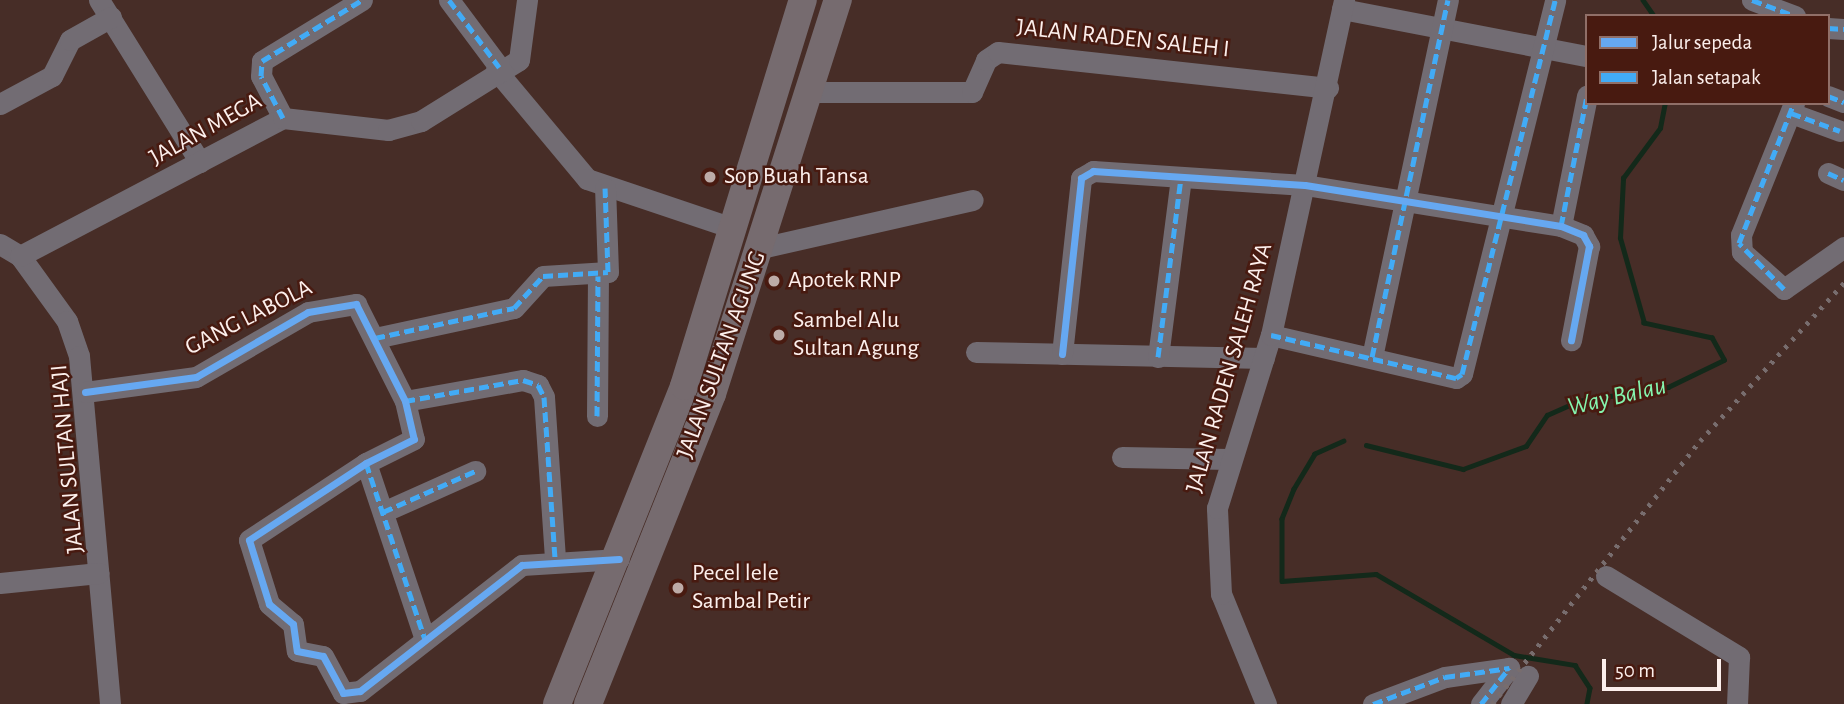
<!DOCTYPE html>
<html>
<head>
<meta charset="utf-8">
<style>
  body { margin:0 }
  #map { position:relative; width:1844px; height:704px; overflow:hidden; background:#472d27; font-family:"Alegreya Sans",sans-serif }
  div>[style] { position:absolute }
  .stream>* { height:4.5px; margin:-2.25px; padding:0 2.25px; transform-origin:2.25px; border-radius:2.25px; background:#13291a }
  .minor>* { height:21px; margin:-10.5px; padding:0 10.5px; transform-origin:10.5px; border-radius:10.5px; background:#726c73 }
  .major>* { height:28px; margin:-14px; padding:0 14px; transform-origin:14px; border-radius:14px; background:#766b6f }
  .rail>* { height:4.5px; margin-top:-2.25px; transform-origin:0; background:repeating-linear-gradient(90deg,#786d6e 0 3.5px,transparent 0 10.5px) }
  .quiet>* { height:5px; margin-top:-2.5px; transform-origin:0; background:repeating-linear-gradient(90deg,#42abf6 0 10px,transparent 0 15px) }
  .cycleway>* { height:7px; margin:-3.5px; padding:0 3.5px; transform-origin:3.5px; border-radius:3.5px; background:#66a8f1 }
  .dots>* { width:19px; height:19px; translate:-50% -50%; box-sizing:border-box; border:4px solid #481a10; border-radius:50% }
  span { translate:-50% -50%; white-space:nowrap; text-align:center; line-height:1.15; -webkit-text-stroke:5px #481a10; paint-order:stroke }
  .street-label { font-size:24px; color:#fcefec }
  .poi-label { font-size:24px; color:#fcefec }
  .left { translate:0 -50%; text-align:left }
  .water-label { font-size:26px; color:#85f6af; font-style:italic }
  .legend { position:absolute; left:1585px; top:14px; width:245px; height:91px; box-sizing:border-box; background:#481a10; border:2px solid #906f68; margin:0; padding:9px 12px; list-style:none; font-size:21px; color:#fcefec }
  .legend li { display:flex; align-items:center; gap:14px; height:35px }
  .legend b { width:35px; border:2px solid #906f68 }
  .scale { position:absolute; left:1602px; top:659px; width:119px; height:32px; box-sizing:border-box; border:4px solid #fcefec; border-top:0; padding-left:9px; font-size:21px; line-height:24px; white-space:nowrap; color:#fcefec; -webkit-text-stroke:5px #481a10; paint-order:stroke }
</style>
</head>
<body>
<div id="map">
  <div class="stream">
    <i style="left:1643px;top:0;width:19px;rotate:55deg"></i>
    <i style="left:1344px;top:441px;width:32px;rotate:156deg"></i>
    <i style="left:1315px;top:454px;width:41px;rotate:121deg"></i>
    <i style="left:1294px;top:489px;width:32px;rotate:112deg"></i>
    <i style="left:1282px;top:519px;width:62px;rotate:90deg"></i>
    <i style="left:1282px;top:581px;width:94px;rotate:-4.3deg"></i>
    <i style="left:1376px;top:574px;width:160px;rotate:30.4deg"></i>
    <i style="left:1514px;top:655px;width:62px;rotate:9.3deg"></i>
    <i style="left:1575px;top:665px;width:27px;rotate:57deg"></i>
    <i style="left:1590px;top:688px;width:16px;rotate:101deg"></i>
    <i style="left:1366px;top:445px;width:100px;rotate:13.9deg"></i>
    <i style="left:1463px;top:469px;width:67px;rotate:-20.1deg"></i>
    <i style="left:1526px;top:446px;width:37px;rotate:-56deg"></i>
    <i style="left:1547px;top:415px;width:34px;rotate:-24deg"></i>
    <i style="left:1578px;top:401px;width:91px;rotate:-8.8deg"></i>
    <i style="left:1668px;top:387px;width:62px;rotate:-25.7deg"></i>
    <i style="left:1724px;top:360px;width:25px;rotate:-119deg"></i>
    <i style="left:1712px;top:338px;width:70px;rotate:-167.6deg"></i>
    <i style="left:1644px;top:323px;width:88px;rotate:-105.8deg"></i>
    <i style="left:1620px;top:238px;width:60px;rotate:-87.1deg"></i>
    <i style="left:1623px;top:178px;width:62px;rotate:-53.5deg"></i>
    <i style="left:1660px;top:128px;width:25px;rotate:-79deg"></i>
  </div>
  <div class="minor">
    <i style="left:99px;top:0;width:191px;rotate:58.1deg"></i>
    <i style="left:449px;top:0;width:84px;rotate:53.3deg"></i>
    <i style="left:1752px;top:0;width:46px;rotate:20.4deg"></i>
    <i style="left:1342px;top:9px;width:249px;rotate:10.9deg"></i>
    <i style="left:1828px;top:28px;width:16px;rotate:4deg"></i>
    <i style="left:496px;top:70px;width:142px;rotate:50.1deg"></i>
    <i style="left:587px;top:179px;width:154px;rotate:18.6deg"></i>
    <i style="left:811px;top:92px;width:161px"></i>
    <i style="left:972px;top:92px;width:35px;rotate:-66deg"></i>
    <i style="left:986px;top:60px;width:14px;rotate:-34deg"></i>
    <i style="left:998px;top:52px;width:332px;rotate:6.2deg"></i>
    <i style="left:1828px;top:96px;width:17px;rotate:21deg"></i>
    <i style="left:1794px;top:103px;width:142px;rotate:111.9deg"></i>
    <i style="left:1741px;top:235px;width:17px;rotate:87deg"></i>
    <i style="left:1742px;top:252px;width:56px;rotate:41.4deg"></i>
    <i style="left:1784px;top:289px;width:73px;rotate:-35deg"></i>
    <i style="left:0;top:104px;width:59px;rotate:-28.3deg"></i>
    <i style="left:52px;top:76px;width:40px;rotate:-63.4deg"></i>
    <i style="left:70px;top:40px;width:47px;rotate:-29.3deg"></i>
    <i style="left:1791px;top:113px;width:52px;rotate:20.2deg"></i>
    <i style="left:283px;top:118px;width:47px;rotate:-117.6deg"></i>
    <i style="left:261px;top:76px;width:15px;rotate:-86deg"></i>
    <i style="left:262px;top:61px;width:117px;rotate:-31.4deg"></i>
    <i style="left:1828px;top:173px;width:17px;rotate:24deg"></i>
    <i style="left:1561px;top:226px;width:133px;rotate:-78.7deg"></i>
    <i style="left:0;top:244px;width:23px;rotate:31deg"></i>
    <i style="left:20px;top:256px;width:80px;rotate:54.1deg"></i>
    <i style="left:67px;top:321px;width:37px;rotate:71deg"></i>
    <i style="left:79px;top:356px;width:349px;rotate:84.9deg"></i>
    <i style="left:761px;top:248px;width:217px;rotate:-12.8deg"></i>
    <i style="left:20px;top:256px;width:297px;rotate:-27.7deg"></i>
    <i style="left:283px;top:118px;width:106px;rotate:6.5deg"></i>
    <i style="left:388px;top:130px;width:34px;rotate:-15deg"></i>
    <i style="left:421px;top:121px;width:115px;rotate:-31.9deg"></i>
    <i style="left:519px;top:60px;width:61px;rotate:-82.4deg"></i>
    <i style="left:1271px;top:335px;width:190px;rotate:13.1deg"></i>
    <i style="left:1456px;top:378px;width:7px;rotate:-34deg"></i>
    <i style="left:1462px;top:374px;width:385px;rotate:-76deg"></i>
    <i style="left:375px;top:338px;width:142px;rotate:-12.2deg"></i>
    <i style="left:514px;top:308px;width:43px;rotate:-47.8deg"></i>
    <i style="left:543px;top:276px;width:65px;rotate:-3.5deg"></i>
    <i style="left:608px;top:272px;width:84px;rotate:-92deg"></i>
    <i style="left:976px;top:352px;width:288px;rotate:1.2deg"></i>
    <i style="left:1062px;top:354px;width:177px;rotate:-83.8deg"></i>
    <i style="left:1081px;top:178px;width:14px;rotate:-30deg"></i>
    <i style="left:1093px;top:171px;width:212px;rotate:3.8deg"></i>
    <i style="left:1305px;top:185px;width:259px;rotate:9.1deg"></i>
    <i style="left:1561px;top:226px;width:24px;rotate:22deg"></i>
    <i style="left:1583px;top:235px;width:13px;rotate:61deg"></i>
    <i style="left:1589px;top:246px;width:96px;rotate:100.8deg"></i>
    <i style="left:1158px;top:357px;width:181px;rotate:-82.7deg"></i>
    <i style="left:1372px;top:357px;width:365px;rotate:-78deg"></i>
    <i style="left:85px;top:392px;width:112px;rotate:-7.7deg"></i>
    <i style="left:196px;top:377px;width:129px;rotate:-30.1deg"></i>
    <i style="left:308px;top:312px;width:49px;rotate:-9.5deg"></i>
    <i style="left:356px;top:304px;width:109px;rotate:63.2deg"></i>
    <i style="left:405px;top:401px;width:39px;rotate:77deg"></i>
    <i style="left:414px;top:439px;width:54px;rotate:153.4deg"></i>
    <i style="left:366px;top:463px;width:140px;rotate:146.7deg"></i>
    <i style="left:249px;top:540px;width:67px;rotate:72.6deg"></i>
    <i style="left:269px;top:604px;width:31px;rotate:40deg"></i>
    <i style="left:293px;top:624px;width:27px;rotate:82deg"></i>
    <i style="left:297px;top:651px;width:26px;rotate:11deg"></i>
    <i style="left:323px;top:656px;width:42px;rotate:61.6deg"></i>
    <i style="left:343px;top:693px;width:17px;rotate:-7deg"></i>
    <i style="left:360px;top:691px;width:205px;rotate:-37.9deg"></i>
    <i style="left:522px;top:565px;width:97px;rotate:-3.5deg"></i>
    <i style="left:405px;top:401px;width:120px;rotate:-10.1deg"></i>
    <i style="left:523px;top:380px;width:16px;rotate:18deg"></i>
    <i style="left:538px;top:385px;width:13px;rotate:63deg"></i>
    <i style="left:544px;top:397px;width:163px;rotate:86.1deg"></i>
    <i style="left:597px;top:416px;width:140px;rotate:-89.6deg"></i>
    <i style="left:1122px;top:457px;width:107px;rotate:1.1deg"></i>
    <i style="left:366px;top:463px;width:186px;rotate:71.5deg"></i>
    <i style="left:383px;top:512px;width:101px;rotate:-24deg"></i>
    <i style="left:1606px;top:576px;width:156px;rotate:31.3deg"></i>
    <i style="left:1739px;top:657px;width:47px;rotate:92.4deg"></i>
    <i style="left:0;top:583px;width:99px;rotate:-5.8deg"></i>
    <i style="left:1266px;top:704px;width:119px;rotate:-112.2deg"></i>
    <i style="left:1221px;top:594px;width:86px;rotate:-92.7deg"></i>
    <i style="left:1217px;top:508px;width:181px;rotate:-72.7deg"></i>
    <i style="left:1271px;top:335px;width:343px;rotate:-77.7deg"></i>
    <i style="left:1373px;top:704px;width:77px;rotate:-20.6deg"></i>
    <i style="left:1445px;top:677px;width:65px;rotate:-8deg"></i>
    <i style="left:1481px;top:704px;width:46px;rotate:-52.1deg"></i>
    <i style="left:1511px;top:704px;width:33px;rotate:-59deg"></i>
  </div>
  <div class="major">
    <i style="left:557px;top:704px;width:342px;rotate:-68.2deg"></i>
    <i style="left:684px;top:386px;width:404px;rotate:-72.9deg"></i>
    <i style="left:588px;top:704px;width:334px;rotate:-68.2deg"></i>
    <i style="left:712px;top:394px;width:414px;rotate:-72.3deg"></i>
  </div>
  <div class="rail">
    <i style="left:1492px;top:704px;width:335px;rotate:-51.7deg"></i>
    <i style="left:1700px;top:441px;width:214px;rotate:-47.7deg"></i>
  </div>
  <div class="quiet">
    <i style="left:449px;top:0;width:84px;rotate:53.3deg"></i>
    <i style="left:1752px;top:0;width:46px;rotate:20.4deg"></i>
    <i style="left:1828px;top:28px;width:16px;rotate:4deg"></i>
    <i style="left:1828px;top:96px;width:17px;rotate:21deg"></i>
    <i style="left:1791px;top:113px;width:52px;rotate:20.2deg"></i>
    <i style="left:283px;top:118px;width:47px;rotate:-117.6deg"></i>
    <i style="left:261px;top:76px;width:15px;rotate:-86deg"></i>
    <i style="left:262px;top:61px;width:117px;rotate:-31.4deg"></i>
    <i style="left:1828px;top:173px;width:17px;rotate:24deg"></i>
    <i style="left:1561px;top:226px;width:133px;rotate:-78.7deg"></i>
    <i style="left:1784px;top:289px;width:64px;rotate:-134.4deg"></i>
    <i style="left:1739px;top:243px;width:150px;rotate:-68.6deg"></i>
    <i style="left:1271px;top:335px;width:190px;rotate:13.1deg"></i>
    <i style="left:1456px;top:378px;width:7px;rotate:-34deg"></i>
    <i style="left:1462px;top:374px;width:385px;rotate:-76deg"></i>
    <i style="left:375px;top:338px;width:142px;rotate:-12.2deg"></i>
    <i style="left:514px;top:308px;width:43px;rotate:-47.8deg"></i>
    <i style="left:543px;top:276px;width:65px;rotate:-3.5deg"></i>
    <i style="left:608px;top:272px;width:84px;rotate:-92deg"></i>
    <i style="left:1158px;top:357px;width:181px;rotate:-82.7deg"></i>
    <i style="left:1372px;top:357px;width:365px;rotate:-78deg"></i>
    <i style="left:405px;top:401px;width:120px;rotate:-10.1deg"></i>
    <i style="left:523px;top:380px;width:16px;rotate:18deg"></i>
    <i style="left:538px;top:385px;width:13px;rotate:63deg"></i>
    <i style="left:544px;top:397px;width:163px;rotate:86.1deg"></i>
    <i style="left:597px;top:416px;width:140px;rotate:-89.6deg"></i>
    <i style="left:366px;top:463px;width:186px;rotate:71.5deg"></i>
    <i style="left:383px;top:512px;width:101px;rotate:-24deg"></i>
    <i style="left:1373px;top:704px;width:77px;rotate:-20.6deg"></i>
    <i style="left:1445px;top:677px;width:65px;rotate:-8deg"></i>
    <i style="left:1481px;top:704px;width:46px;rotate:-52.1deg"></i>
  </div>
  <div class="cycleway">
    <i style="left:1062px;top:354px;width:177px;rotate:-83.8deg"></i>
    <i style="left:1081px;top:178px;width:14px;rotate:-30deg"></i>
    <i style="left:1093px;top:171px;width:212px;rotate:3.8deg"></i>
    <i style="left:1305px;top:185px;width:259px;rotate:9.1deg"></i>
    <i style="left:1561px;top:226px;width:24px;rotate:22deg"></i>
    <i style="left:1583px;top:235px;width:13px;rotate:61deg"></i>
    <i style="left:1589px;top:246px;width:96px;rotate:100.8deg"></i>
    <i style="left:85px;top:392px;width:112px;rotate:-7.7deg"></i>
    <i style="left:196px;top:377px;width:129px;rotate:-30.1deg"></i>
    <i style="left:308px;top:312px;width:49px;rotate:-9.5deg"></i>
    <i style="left:356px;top:304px;width:109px;rotate:63.2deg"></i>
    <i style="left:405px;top:401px;width:39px;rotate:77deg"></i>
    <i style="left:414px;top:439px;width:54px;rotate:153.4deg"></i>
    <i style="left:366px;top:463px;width:140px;rotate:146.7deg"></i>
    <i style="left:249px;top:540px;width:67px;rotate:72.6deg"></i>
    <i style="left:269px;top:604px;width:31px;rotate:40deg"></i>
    <i style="left:293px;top:624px;width:27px;rotate:82deg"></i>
    <i style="left:297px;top:651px;width:26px;rotate:11deg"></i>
    <i style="left:323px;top:656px;width:42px;rotate:61.6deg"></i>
    <i style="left:343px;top:693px;width:17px;rotate:-7deg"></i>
    <i style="left:360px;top:691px;width:205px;rotate:-37.9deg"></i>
    <i style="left:522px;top:565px;width:97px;rotate:-3.5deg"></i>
  </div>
  <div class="dots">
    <i style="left:710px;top:177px;background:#bdaba7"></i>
    <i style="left:774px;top:281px;background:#bdaba7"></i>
    <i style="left:779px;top:335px;background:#bdaba7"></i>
    <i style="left:678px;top:588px;background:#bdaba7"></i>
  </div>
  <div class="street-label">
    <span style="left:1123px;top:39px;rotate:6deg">JALAN RADEN SALEH I</span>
    <span style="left:206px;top:130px;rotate:-29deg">JALAN MEGA</span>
    <span style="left:249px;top:318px;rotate:-27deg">GANG LABOLA</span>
    <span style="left:722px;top:355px;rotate:-70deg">JALAN SULTAN AGUNG</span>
    <span style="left:1230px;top:368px;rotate:-74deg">JALAN RADEN SALEH RAYA</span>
    <span style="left:68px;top:459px;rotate:-95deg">JALAN SULTAN HAJI</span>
  </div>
  <div class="poi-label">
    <span class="left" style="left:724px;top:177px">Sop Buah Tansa</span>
    <span class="left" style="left:788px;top:281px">Apotek RNP</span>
    <span class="left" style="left:793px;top:335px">Sambel Alu<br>Sultan Agung</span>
    <span class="left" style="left:692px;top:588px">Pecel lele<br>Sambal Petir</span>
  </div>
  <div class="water-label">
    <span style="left:1617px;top:397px;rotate:-13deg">Way Balau</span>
  </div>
  <ul class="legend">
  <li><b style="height:9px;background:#66a8f1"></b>Jalur sepeda</li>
  <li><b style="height:9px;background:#42abf6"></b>Jalan setapak</li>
  </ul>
  <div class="scale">50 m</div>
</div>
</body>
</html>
